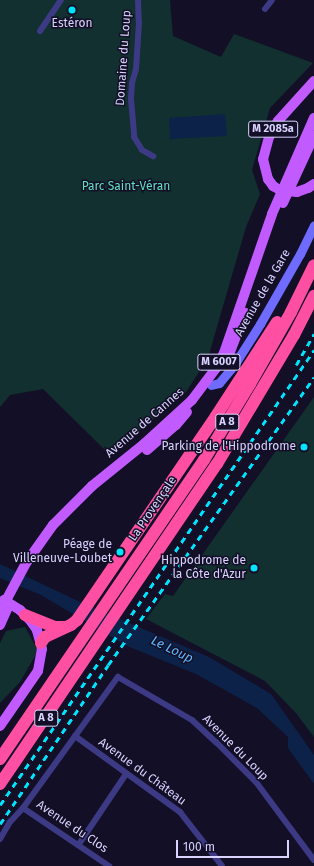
<!DOCTYPE html>
<html>
<head>
<meta charset="utf-8">
<style>
  body { margin:0 }
  #map { position:relative; width:314px; height:866px; overflow:hidden; background:#130f26; font-family:"Fira Sans",sans-serif }
  div>[style] { position:absolute }
  .green>* { inset:0; background:#12302f }
  .water>* { inset:0; background:#0c2248 }
  .street>* { height:6px; margin:-3px; padding:0 3px; transform-origin:3px; border-radius:3px; background:#3d3a85 }
  .secondary>* { height:9px; margin:-4.5px; padding:0 4.5px; transform-origin:4.5px; border-radius:4.5px; background:#6f6bff }
  .primary>* { height:10px; margin:-5px; padding:0 5px; transform-origin:5px; border-radius:5px; background:#c25bff }
  .highway>* { height:12px; margin:-6px; padding:0 6px; transform-origin:6px; border-radius:6px; background:#ff4fa3 }
  .rail>* { height:2.5px; margin-top:-1.25px; transform-origin:0; background:repeating-linear-gradient(90deg,#00e5ff 0 6px,transparent 0 11px) }
  .dots>* { width:11px; height:11px; translate:-50% -50%; box-sizing:border-box; border:2px solid #130f26; border-radius:50% }
  span { translate:-50% -50%; white-space:nowrap; text-align:center; line-height:1.15; -webkit-text-stroke:3px #130f26; paint-order:stroke }
  .shield-label span { padding:1px 3px; background:#130f26; border:1px solid; border-radius:3px; -webkit-text-stroke-width:0 }
  .shield-label { font-size:11px; color:#d9d4ff; font-weight:700 }
  .poi-label { font-size:12px; color:#d9d4ff }
  .right { translate:-100% -50%; text-align:right }
  .street-label { font-size:12px; color:#d9d4ff }
  .park-label { font-size:12px; color:#5fe0c0 }
  .water-label { font-size:13px; color:#62b6ff; font-style:italic }
  .scale { position:absolute; left:176px; top:840px; width:113px; height:18px; box-sizing:border-box; border:2px solid #d9d4ff; border-top:0; padding-left:5px; font-size:12px; line-height:14px; white-space:nowrap; color:#d9d4ff; -webkit-text-stroke:3px #130f26; paint-order:stroke }
</style>
</head>
<body>
<div id="map">
  <div class="green">
    <i style="clip-path:polygon(0 0,170px 0,173px 36px,221px 57px,234px 34px,313px 63px,270px 108px,252px 170px,260px 194px,246px 227px,208px 358px,186px 392px,110px 455px,43px 389px,10px 395px,0 407px)"></i>
    <i style="clip-path:polygon(314px 397px,314px 737px,296px 713px,265px 681px,146px 619px,165px 594px,173px 596px)"></i>
    <i style="clip-path:polygon(25px 627px,37px 649px,35px 656px,20px 682px,0 703px,0 643px,6px 631px)"></i>
  </div>
  <div class="water">
    <i style="clip-path:polygon(225px 114px,227px 136px,170px 139px,169px 118px)"></i>
    <i style="clip-path:polygon(0 564px,80px 602px,209px 657px,271px 694px,314px 755px,314px 784px,288px 748px,288px 737px,257px 708px,196px 674px,127px 646px,41px 595px,0 578px)"></i>
  </div>
  <div class="street">
    <i style="left:138px;top:0;width:23px;rotate:88deg"></i>
    <i style="left:139px;top:23px;width:46px;rotate:93.7deg"></i>
    <i style="left:136px;top:69px;width:15px;rotate:106deg"></i>
    <i style="left:132px;top:83px;width:16px;rotate:94deg"></i>
    <i style="left:131px;top:99px;width:38px;rotate:85deg"></i>
    <i style="left:134px;top:137px;width:15px;rotate:58deg"></i>
    <i style="left:142px;top:150px;width:13px;rotate:29deg"></i>
    <i style="left:265px;top:9px;width:11px;rotate:-52deg"></i>
    <i style="left:40px;top:31px;width:37px;rotate:-56deg"></i>
    <i style="left:75px;top:736px;width:130px;rotate:35.9deg"></i>
    <i style="left:180px;top:812px;width:68px;rotate:52.1deg"></i>
    <i style="left:23px;top:808px;width:104px;rotate:34deg"></i>
    <i style="left:0;top:839px;width:20px;rotate:-60deg"></i>
    <i style="left:10px;top:822px;width:19px;rotate:-47deg"></i>
    <i style="left:23px;top:808px;width:162px;rotate:-54.1deg"></i>
    <i style="left:118px;top:677px;width:86px;rotate:30.2deg"></i>
    <i style="left:192px;top:720px;width:33px;rotate:43deg"></i>
    <i style="left:216px;top:742px;width:57px;rotate:45deg"></i>
    <i style="left:256px;top:782px;width:97px;rotate:53.4deg"></i>
    <i style="left:79px;top:844px;width:84px;rotate:-56.1deg"></i>
  </div>
  <div class="secondary">
    <i style="left:211px;top:385px;width:8px;rotate:-14deg"></i>
    <i style="left:219px;top:383px;width:23px;rotate:-50deg"></i>
    <i style="left:234px;top:365px;width:49px;rotate:-57.6deg"></i>
    <i style="left:260px;top:324px;width:81px;rotate:-60.3deg"></i>
    <i style="left:300px;top:254px;width:32px;rotate:-64deg"></i>
  </div>
  <div class="primary">
    <i style="left:314px;top:81px;width:54px;rotate:132deg"></i>
    <i style="left:278px;top:121px;width:18px;rotate:119deg"></i>
    <i style="left:269px;top:137px;width:23px;rotate:105deg"></i>
    <i style="left:263px;top:159px;width:21px;rotate:76deg"></i>
    <i style="left:268px;top:179px;width:9px;rotate:54deg"></i>
    <i style="left:273px;top:186px;width:8px;rotate:30deg"></i>
    <i style="left:280px;top:190px;width:17px;rotate:7deg"></i>
    <i style="left:297px;top:192px;width:12px;rotate:-20deg"></i>
    <i style="left:308px;top:188px;width:7px;rotate:-34deg"></i>
    <i style="left:283px;top:203px;width:74px;rotate:-65.2deg"></i>
    <i style="left:230px;top:352px;width:42px;rotate:-69deg"></i>
    <i style="left:147px;top:450px;width:38px;rotate:-41deg"></i>
    <i style="left:176px;top:425px;width:17px;rotate:-50deg"></i>
    <i style="left:0;top:612px;width:55px;rotate:-62deg"></i>
    <i style="left:26px;top:563px;width:47px;rotate:-54.6deg"></i>
    <i style="left:53px;top:525px;width:55px;rotate:-45deg"></i>
    <i style="left:92px;top:486px;width:67px;rotate:-38.9deg"></i>
    <i style="left:144px;top:444px;width:65px;rotate:-42.5deg"></i>
    <i style="left:192px;top:400px;width:40px;rotate:-53deg"></i>
    <i style="left:216px;top:368px;width:17px;rotate:-62deg"></i>
    <i style="left:224px;top:353px;width:147px;rotate:-70.9deg"></i>
    <i style="left:272px;top:214px;width:105px;rotate:-66.4deg"></i>
    <i style="left:0;top:625px;width:20px;rotate:-66deg"></i>
    <i style="left:0;top:726px;width:67px;rotate:-55.4deg"></i>
    <i style="left:38px;top:671px;width:22px;rotate:-80deg"></i>
    <i style="left:42px;top:649px;width:20px;rotate:-105deg"></i>
    <i style="left:37px;top:630px;width:12px;rotate:-125deg"></i>
    <i style="left:30px;top:620px;width:14px;rotate:-135deg"></i>
    <i style="left:20px;top:610px;width:19px;rotate:-148deg"></i>
  </div>
  <div class="highway">
    <i style="left:25px;top:615px;width:31px;rotate:22deg"></i>
    <i style="left:54px;top:627px;width:10px"></i>
    <i style="left:41px;top:643px;width:7px;rotate:-56deg"></i>
    <i style="left:45px;top:637px;width:29px;rotate:-25deg"></i>
    <i style="left:71px;top:625px;width:8px;rotate:-40deg"></i>
    <i style="left:77px;top:620px;width:247px;rotate:-55.7deg"></i>
    <i style="left:216px;top:416px;width:112px;rotate:-57deg"></i>
    <i style="left:0;top:759px;width:362px;rotate:-55.7deg"></i>
    <i style="left:204px;top:460px;width:89px;rotate:-58.8deg"></i>
    <i style="left:250px;top:384px;width:83px;rotate:-60.3deg"></i>
    <i style="left:291px;top:312px;width:52px;rotate:-63.9deg"></i>
    <i style="left:0;top:784px;width:387px;rotate:-55.9deg"></i>
    <i style="left:217px;top:464px;width:150px;rotate:-59.2deg"></i>
    <i style="left:294px;top:335px;width:44px;rotate:-62.9deg"></i>
  </div>
  <div class="rail">
    <i style="left:296px;top:365px;width:36px;rotate:-60deg"></i>
    <i style="left:0;top:805px;width:553px;rotate:-55.39deg"></i>
    <i style="left:0;top:824px;width:192px;rotate:-55.8deg"></i>
    <i style="left:108px;top:665px;width:354px;rotate:-54.4deg"></i>
  </div>
  <div class="dots">
    <i style="left:72px;top:10px;background:#00e5ff"></i>
    <i style="left:304px;top:447px;background:#00e5ff"></i>
    <i style="left:120px;top:552px;background:#00e5ff"></i>
    <i style="left:254px;top:568px;background:#00e5ff"></i>
  </div>
  <div class="shield-label">
    <span style="left:273px;top:129px">M 2085a</span>
    <span style="left:219px;top:362px">M 6007</span>
    <span style="left:227px;top:422px">A 8</span>
    <span style="left:46px;top:718px">A 8</span>
  </div>
  <div class="poi-label">
    <span style="left:72px;top:24px">Estéron</span>
    <span class="right" style="left:296px;top:447px">Parking de l'Hippodrome</span>
    <span class="right" style="left:112px;top:552px">Péage de<br>Villeneuve-Loubet</span>
    <span class="right" style="left:246px;top:568px">Hippodrome de<br>la Côte d'Azur</span>
  </div>
  <div class="street-label">
    <span style="left:124px;top:58px;rotate:-86deg">Domaine du Loup</span>
    <span style="left:263px;top:293px;rotate:-60deg">Avenue de la Gare</span>
    <span style="left:145px;top:423px;rotate:-41deg">Avenue de Cannes</span>
    <span style="left:153px;top:509px;rotate:-56deg">La Provençale</span>
    <span style="left:235px;top:748px;rotate:45deg">Avenue du Loup</span>
    <span style="left:142px;top:772px;rotate:36deg">Avenue du Château</span>
    <span style="left:72px;top:827px;rotate:34deg">Avenue du Clos</span>
  </div>
  <div class="park-label">
    <span style="left:126px;top:187px">Parc Saint-Véran</span>
  </div>
  <div class="water-label">
    <span style="left:172px;top:650px;rotate:26deg">Le Loup</span>
  </div>
  <div class="scale">100 m</div>
</div>
</body>
</html>
